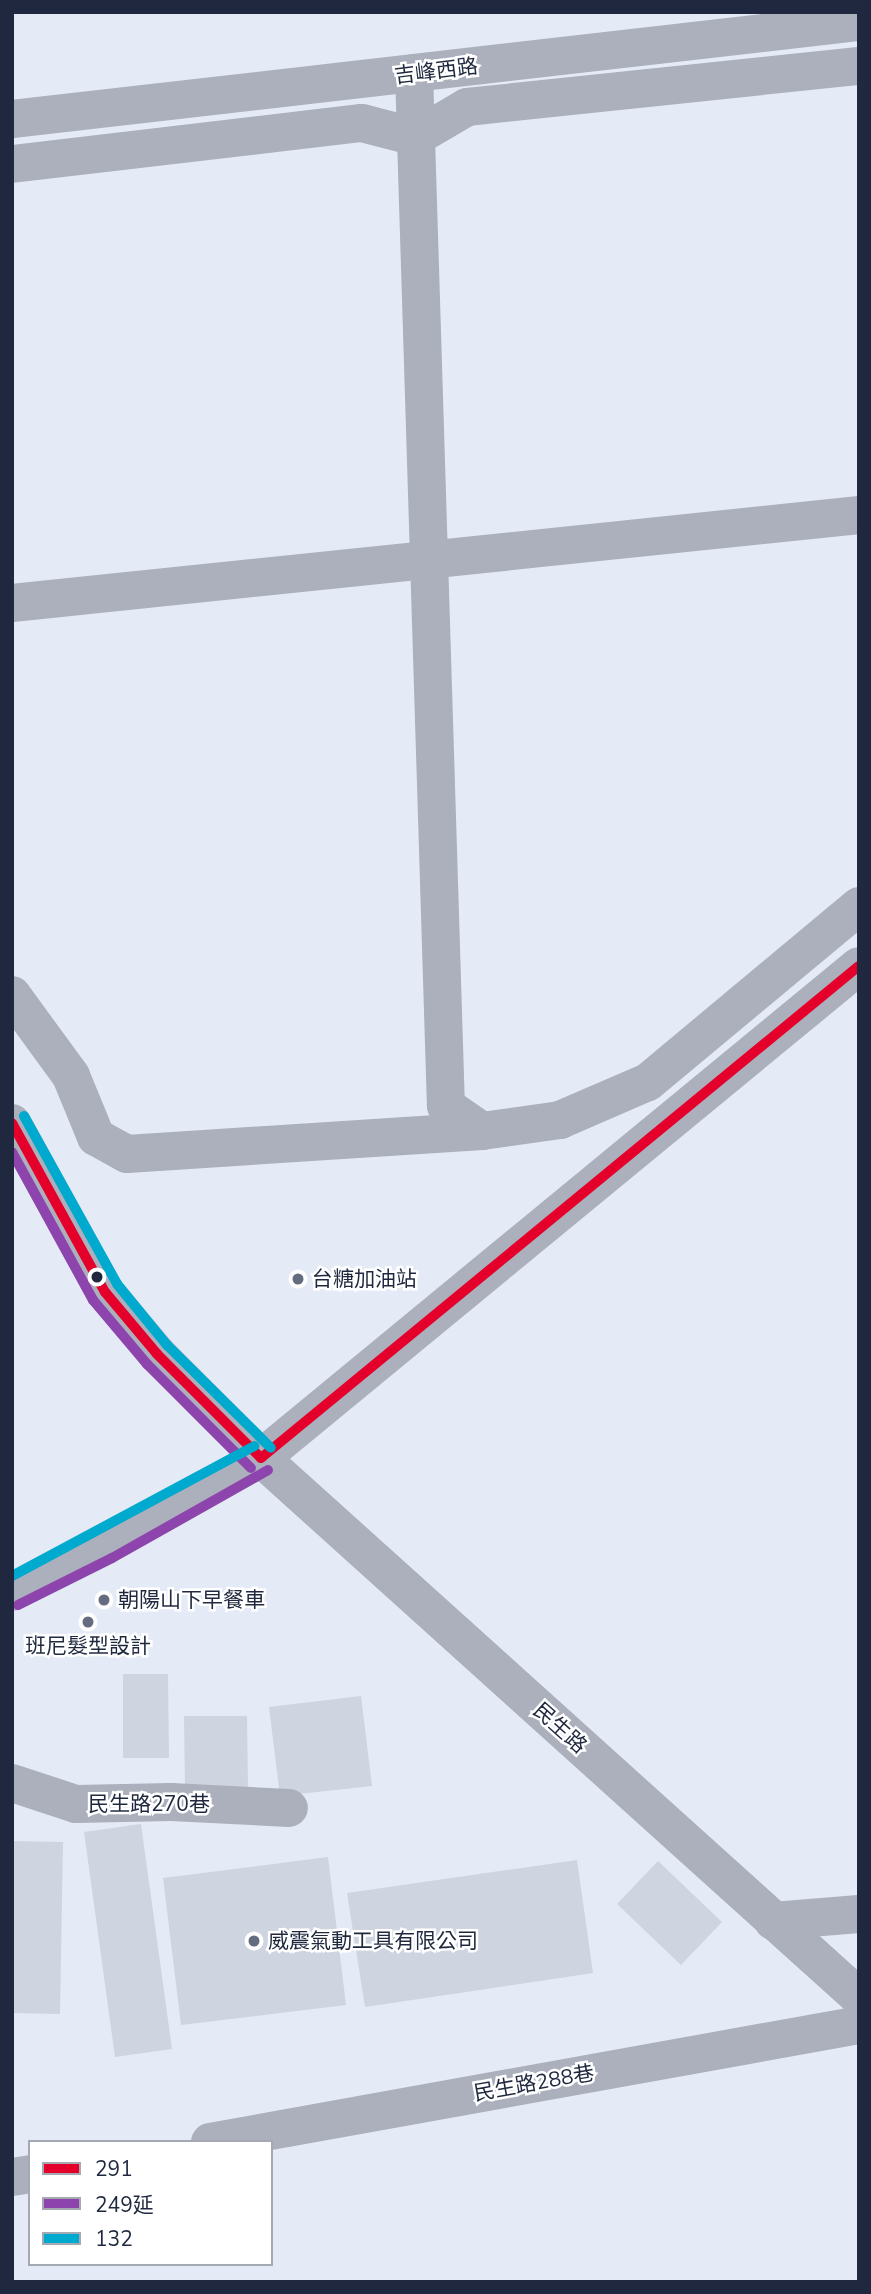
<!DOCTYPE html>
<html>
<head>
<meta charset="utf-8">
<style>
  body { margin:0 }
  #map { position:relative; width:871px; height:2294px; overflow:hidden; background:#e4ebf7; font-family:"Nunito Sans","Noto Sans TC",sans-serif }
  div>[style] { position:absolute }
  .building>* { inset:0; background:#ced4e0 }
  .minor>* { height:38px; margin:-19px; padding:0 19px; transform-origin:19px; border-radius:19px; background:#abb0bc }
  .bus-1>* { height:10px; margin:-5px; padding:0 5px; transform-origin:5px; border-radius:5px; background:#e4002b }
  .bus-2>* { height:10px; margin:-5px; padding:0 5px; transform-origin:5px; border-radius:5px; background:#8e44ad }
  .bus-3>* { height:10px; margin:-5px; padding:0 5px; transform-origin:5px; border-radius:5px; background:#00a9ce }
  .dots>* { width:19px; height:19px; translate:-50% -50%; box-sizing:border-box; border:4px solid #fff; border-radius:50% }
  span { translate:-50% -50%; white-space:nowrap; text-align:center; line-height:1.15; -webkit-text-stroke:5px #fff; paint-order:stroke }
  .street-label { font-size:21px; color:#1f283e }
  .poi-label { font-size:21px; color:#1f283e }
  .left { translate:0 -50%; text-align:left }
  .frame { position:absolute; inset:0; border:14px solid #1f283e; pointer-events:none }
  .legend { position:absolute; left:28px; top:2140px; width:245px; height:126px; box-sizing:border-box; background:#fff; border:2px solid #a5a9b2; margin:0; padding:9px 12px; list-style:none; font-size:21px; color:#1f283e }
  .legend li { display:flex; align-items:center; gap:14px; height:35px }
  .legend b { width:35px; border:2px solid #a5a9b2 }
</style>
</head>
<body>
<div id="map">
  <div class="building">
    <i style="clip-path:polygon(123px 1674px,168px 1674px,169px 1758px,123px 1758px)"></i>
    <i style="clip-path:polygon(361px 1696px,372px 1786px,280px 1796px,269px 1707px)"></i>
    <i style="clip-path:polygon(184px 1716px,247px 1716px,248px 1787px,185px 1788px)"></i>
    <i style="clip-path:polygon(141px 1824px,172px 2049px,115px 2057px,84px 1832px)"></i>
    <i style="clip-path:polygon(12px 1841px,63px 1842px,60px 2014px,12px 2013px)"></i>
    <i style="clip-path:polygon(328px 1857px,346px 2005px,181px 2025px,163px 1878px)"></i>
    <i style="clip-path:polygon(577px 1860px,593px 1973px,365px 2007px,347px 1893px)"></i>
    <i style="clip-path:polygon(658px 1861px,722px 1922px,681px 1965px,617px 1904px)"></i>
  </div>
  <div class="minor">
    <i style="left:414px;top:73px;width:1033px;rotate:88.23deg"></i>
    <i style="left:446px;top:1106px;width:44px;rotate:34.8deg"></i>
    <i style="left:12px;top:119px;width:853px;rotate:-6.53deg"></i>
    <i style="left:12px;top:164px;width:352px;rotate:-6.7deg"></i>
    <i style="left:362px;top:123px;width:56px;rotate:14.5deg"></i>
    <i style="left:416px;top:137px;width:59px;rotate:-30.5deg"></i>
    <i style="left:467px;top:107px;width:394px;rotate:-6deg"></i>
    <i style="left:12px;top:603px;width:852px;rotate:-5.93deg"></i>
    <i style="left:12px;top:995px;width:100px;rotate:53.9deg"></i>
    <i style="left:71px;top:1076px;width:66px;rotate:67.7deg"></i>
    <i style="left:96px;top:1137px;width:35px;rotate:29deg"></i>
    <i style="left:127px;top:1154px;width:356px;rotate:-3.7deg"></i>
    <i style="left:482px;top:1131px;width:79px;rotate:-8deg"></i>
    <i style="left:560px;top:1120px;width:96px;rotate:-23.4deg"></i>
    <i style="left:648px;top:1082px;width:275px;rotate:-39.8deg"></i>
    <i style="left:12px;top:1123px;width:193px;rotate:61.2deg"></i>
    <i style="left:105px;top:1292px;width:81px;rotate:50deg"></i>
    <i style="left:157px;top:1354px;width:147px;rotate:45deg"></i>
    <i style="left:261px;top:1458px;width:805px;rotate:42.03deg"></i>
    <i style="left:12px;top:1592px;width:104px;rotate:-26.3deg"></i>
    <i style="left:105px;top:1546px;width:179px;rotate:-29.4deg"></i>
    <i style="left:261px;top:1458px;width:774px;rotate:-39.45deg"></i>
    <i style="left:12px;top:1783px;width:67px;rotate:18.2deg"></i>
    <i style="left:76px;top:1804px;width:95px;rotate:-1.2deg"></i>
    <i style="left:171px;top:1802px;width:118px;rotate:2.9deg"></i>
    <i style="left:773px;top:1921px;width:86px;rotate:-4.7deg"></i>
    <i style="left:210px;top:2142px;width:659px;rotate:-10.22deg"></i>
    <i style="left:12px;top:2177px;width:18px;rotate:-9deg"></i>
  </div>
  <div class="bus-1">
    <i style="left:12px;top:1123px;width:193px;rotate:61.2deg"></i>
    <i style="left:105px;top:1292px;width:81px;rotate:50deg"></i>
    <i style="left:157px;top:1354px;width:147px;rotate:45deg"></i>
    <i style="left:261px;top:1458px;width:774px;rotate:-39.45deg"></i>
  </div>
  <div class="bus-2">
    <i style="left:12px;top:1152px;width:169px;rotate:61.3deg"></i>
    <i style="left:93px;top:1300px;width:84px;rotate:49.8deg"></i>
    <i style="left:147px;top:1364px;width:147px;rotate:45deg"></i>
    <i style="left:18px;top:1605px;width:105px;rotate:-26.6deg"></i>
    <i style="left:112px;top:1558px;width:179px;rotate:-29.4deg"></i>
  </div>
  <div class="bus-3">
    <i style="left:24px;top:1116px;width:192px;rotate:61deg"></i>
    <i style="left:117px;top:1284px;width:79px;rotate:50.7deg"></i>
    <i style="left:167px;top:1345px;width:146px;rotate:44.7deg"></i>
    <i style="left:12px;top:1576px;width:275px;rotate:-28.2deg"></i>
  </div>
  <div class="dots">
    <i style="left:97px;top:1277px;background:#1f283e"></i>
    <i style="left:298px;top:1279px;background:#646c7f"></i>
    <i style="left:104px;top:1600px;background:#646c7f"></i>
    <i style="left:88px;top:1622px;background:#646c7f"></i>
    <i style="left:254px;top:1941px;background:#646c7f"></i>
  </div>
  <div class="street-label">
    <span style="left:436px;top:71px;rotate:-7deg">吉峰西路</span>
    <span style="left:560px;top:1728px;rotate:42deg">民生路</span>
    <span style="left:149px;top:1804px">民生路270巷</span>
    <span style="left:534px;top:2083px;rotate:-10deg">民生路288巷</span>
  </div>
  <div class="poi-label">
    <span class="left" style="left:312px;top:1279px">台糖加油站</span>
    <span class="left" style="left:118px;top:1600px">朝陽山下早餐車</span>
    <span style="left:88px;top:1646px">班尼髮型設計</span>
    <span class="left" style="left:268px;top:1941px">威震氣動工具有限公司</span>
  </div>
  <div class="frame"></div>
  <ul class="legend">
  <li><b style="height:9px;background:#e4002b"></b>291</li>
  <li><b style="height:9px;background:#8e44ad"></b>249延</li>
  <li><b style="height:9px;background:#00a9ce"></b>132</li>
  </ul>
</div>
</body>
</html>
